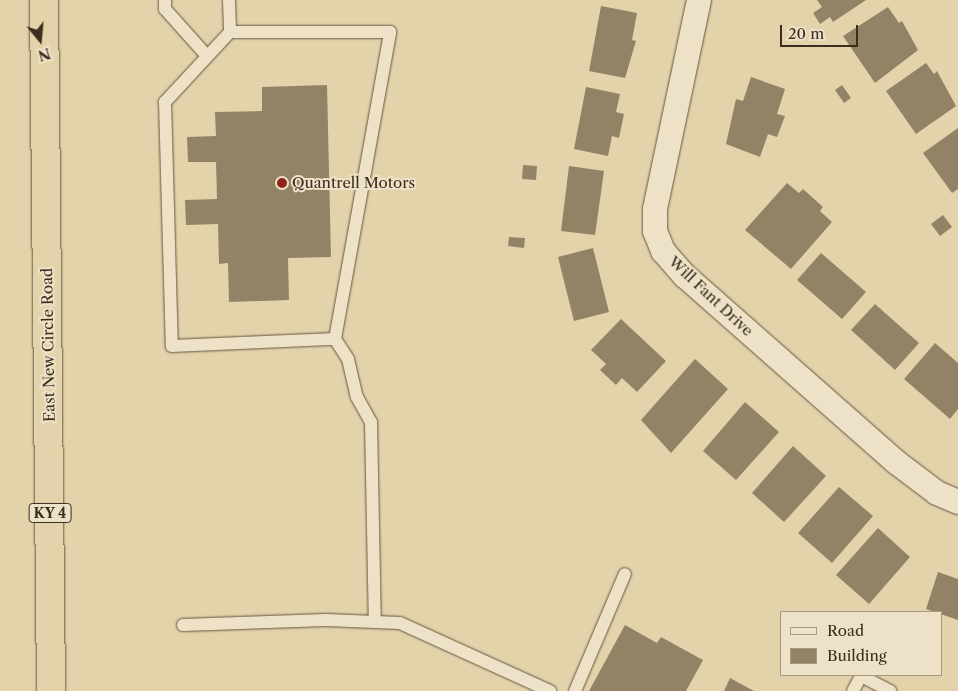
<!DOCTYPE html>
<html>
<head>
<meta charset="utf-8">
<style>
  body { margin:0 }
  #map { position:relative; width:958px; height:691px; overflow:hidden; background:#e3d3aa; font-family:"Libre Caslon Text",serif }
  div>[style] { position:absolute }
  .building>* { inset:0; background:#928367 }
  .roads { filter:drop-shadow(0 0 1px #655641) drop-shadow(0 0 1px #655641) }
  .service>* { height:12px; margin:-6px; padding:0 6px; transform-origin:6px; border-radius:6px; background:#ede2c8 }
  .minor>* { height:24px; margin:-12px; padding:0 12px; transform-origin:12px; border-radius:12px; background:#ede2c8 }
  .trunk>* { height:28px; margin:-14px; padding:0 14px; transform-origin:14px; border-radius:14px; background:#e3d3aa }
  .dots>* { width:14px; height:14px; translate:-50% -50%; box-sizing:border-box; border:2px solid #ede2c8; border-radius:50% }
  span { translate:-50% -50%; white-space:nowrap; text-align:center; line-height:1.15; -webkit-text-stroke:4px #ede2c8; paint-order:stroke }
  .shield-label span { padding:1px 4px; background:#ede2c8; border:1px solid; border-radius:4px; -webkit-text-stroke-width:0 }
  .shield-label { font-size:14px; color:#3b2c1e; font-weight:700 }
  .poi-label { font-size:15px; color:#3b2c1e }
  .left { translate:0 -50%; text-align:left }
  .street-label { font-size:15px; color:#3b2c1e }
  .legend { position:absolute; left:780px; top:611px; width:162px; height:65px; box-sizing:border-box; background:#ede2c8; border:1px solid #a69984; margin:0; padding:6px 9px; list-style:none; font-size:15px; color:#3b2c1e }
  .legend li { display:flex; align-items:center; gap:10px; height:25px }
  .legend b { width:25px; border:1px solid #a69984 }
  .north { position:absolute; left:15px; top:15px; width:50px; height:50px; -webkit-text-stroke:4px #ede2c8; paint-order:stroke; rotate:163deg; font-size:14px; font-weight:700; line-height:20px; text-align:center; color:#3b2c1e }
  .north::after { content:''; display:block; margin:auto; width:18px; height:22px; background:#3b2c1e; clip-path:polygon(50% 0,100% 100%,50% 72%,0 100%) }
  .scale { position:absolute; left:780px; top:25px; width:78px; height:22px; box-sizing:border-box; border:2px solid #3b2c1e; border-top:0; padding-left:6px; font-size:15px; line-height:18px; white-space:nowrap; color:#3b2c1e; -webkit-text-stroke:4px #ede2c8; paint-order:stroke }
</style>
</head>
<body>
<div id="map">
  <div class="building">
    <i style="clip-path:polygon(817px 0,866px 0,833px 22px,830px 17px,820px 24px,813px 13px,822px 7px)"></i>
    <i style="clip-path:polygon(601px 6px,637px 13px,632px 40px,636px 41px,625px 78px,589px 71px)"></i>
    <i style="clip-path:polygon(888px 7px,899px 23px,902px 21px,918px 50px,875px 83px,843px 36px)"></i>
    <i style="clip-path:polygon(926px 63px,934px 74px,937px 71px,956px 106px,916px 134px,886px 91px)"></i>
    <i style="clip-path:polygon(751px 77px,785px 89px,777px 114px,785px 116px,777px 137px,768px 134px,760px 157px,726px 144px,736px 99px,743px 101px)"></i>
    <i style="clip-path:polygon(327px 85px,331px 257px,288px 258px,289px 300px,229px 302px,228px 263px,219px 264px,218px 224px,186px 225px,185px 200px,217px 199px,216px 162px,188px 162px,187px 137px,216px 136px,215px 112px,262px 111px,262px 87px)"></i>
    <i style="clip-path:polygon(842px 85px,851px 98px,844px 103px,835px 90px)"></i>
    <i style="clip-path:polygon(586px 87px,620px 94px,616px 112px,624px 114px,619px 138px,612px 136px,608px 156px,574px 149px)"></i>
    <i style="clip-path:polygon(958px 128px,958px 189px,952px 193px,923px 153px)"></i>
    <i style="clip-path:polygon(523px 165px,537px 166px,536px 180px,522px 179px)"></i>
    <i style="clip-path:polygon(569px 166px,604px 171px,595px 235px,561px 231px)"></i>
    <i style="clip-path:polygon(787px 183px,799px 193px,803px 189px,823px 207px,820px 211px,832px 222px,791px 269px,745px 230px)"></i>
    <i style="clip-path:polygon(943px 215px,952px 227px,940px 236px,931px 224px)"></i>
    <i style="clip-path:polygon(509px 237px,525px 238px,524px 248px,508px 246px)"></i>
    <i style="clip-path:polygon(593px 248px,609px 312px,574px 321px,558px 257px)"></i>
    <i style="clip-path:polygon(821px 253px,866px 292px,842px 319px,797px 280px)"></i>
    <i style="clip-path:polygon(875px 304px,919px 343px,895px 370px,851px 330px)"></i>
    <i style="clip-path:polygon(621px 319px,666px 361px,637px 392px,622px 378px,616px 385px,600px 370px,606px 364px,591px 350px)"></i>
    <i style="clip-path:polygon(935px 343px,958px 363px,958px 409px,950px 419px,904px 379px)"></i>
    <i style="clip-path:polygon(695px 359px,728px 389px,671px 453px,641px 420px)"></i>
    <i style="clip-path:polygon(745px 402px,779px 432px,736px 480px,703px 451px)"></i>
    <i style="clip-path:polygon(793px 446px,826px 476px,784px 522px,752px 493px)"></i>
    <i style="clip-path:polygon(839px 487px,873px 516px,832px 563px,798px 533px)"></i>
    <i style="clip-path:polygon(878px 528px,910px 557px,869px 604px,836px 575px)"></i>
    <i style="clip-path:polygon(938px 572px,958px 579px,958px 620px,926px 609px)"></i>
    <i style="clip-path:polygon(625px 625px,657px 643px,661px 637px,703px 660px,686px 691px,589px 691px)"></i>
    <i style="clip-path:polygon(730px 678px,754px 691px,724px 691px)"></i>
  </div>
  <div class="roads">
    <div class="service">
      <i style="left:165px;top:0;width:9px;rotate:90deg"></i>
      <i style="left:165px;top:9px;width:63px;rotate:48.2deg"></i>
      <i style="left:229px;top:0;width:32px;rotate:88deg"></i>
      <i style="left:230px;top:32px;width:96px;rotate:132.9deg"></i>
      <i style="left:165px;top:102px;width:244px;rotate:88.4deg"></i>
      <i style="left:172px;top:346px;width:163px;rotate:-2.5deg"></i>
      <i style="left:335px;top:339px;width:312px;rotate:-79.8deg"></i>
      <i style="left:390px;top:32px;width:160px;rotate:180deg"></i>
      <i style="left:335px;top:339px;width:24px;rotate:57deg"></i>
      <i style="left:348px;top:359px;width:39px;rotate:77deg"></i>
      <i style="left:357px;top:397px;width:29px;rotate:61deg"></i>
      <i style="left:371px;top:422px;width:200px;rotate:88.9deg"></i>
      <i style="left:183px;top:625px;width:143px;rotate:-2deg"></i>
      <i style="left:326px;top:620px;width:74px;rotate:2.3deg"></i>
      <i style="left:400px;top:623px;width:165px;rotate:24.4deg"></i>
      <i style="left:575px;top:691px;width:127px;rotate:-66.9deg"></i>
      <i style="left:853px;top:691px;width:17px;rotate:-62deg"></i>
      <i style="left:861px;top:676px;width:33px;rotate:27deg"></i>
    </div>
    <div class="minor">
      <i style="left:699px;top:0;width:214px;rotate:101.9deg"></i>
      <i style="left:655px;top:209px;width:22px;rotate:90deg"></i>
      <i style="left:655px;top:231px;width:22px;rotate:68deg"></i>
      <i style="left:663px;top:251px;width:33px;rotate:49deg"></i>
      <i style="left:685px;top:276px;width:281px;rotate:41.4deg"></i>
      <i style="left:896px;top:462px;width:51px;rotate:37.1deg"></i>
      <i style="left:937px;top:493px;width:23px;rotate:23deg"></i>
    </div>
    <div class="trunk">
      <i style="left:44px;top:0;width:691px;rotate:89.42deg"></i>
    </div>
  </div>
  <div class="dots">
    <i style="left:282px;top:183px;background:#8f2418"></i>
  </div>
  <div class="shield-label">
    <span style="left:50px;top:513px">KY 4</span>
  </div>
  <div class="poi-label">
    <span class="left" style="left:292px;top:183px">Quantrell Motors</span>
  </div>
  <div class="street-label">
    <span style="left:711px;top:296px;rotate:43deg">Will Fant Drive</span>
    <span style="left:48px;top:345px;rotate:-91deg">East New Circle Road</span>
  </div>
  <ul class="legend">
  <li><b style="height:6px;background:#ede2c8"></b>Road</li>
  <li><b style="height:14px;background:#928367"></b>Building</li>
  </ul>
  <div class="north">N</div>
  <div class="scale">20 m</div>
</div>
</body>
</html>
